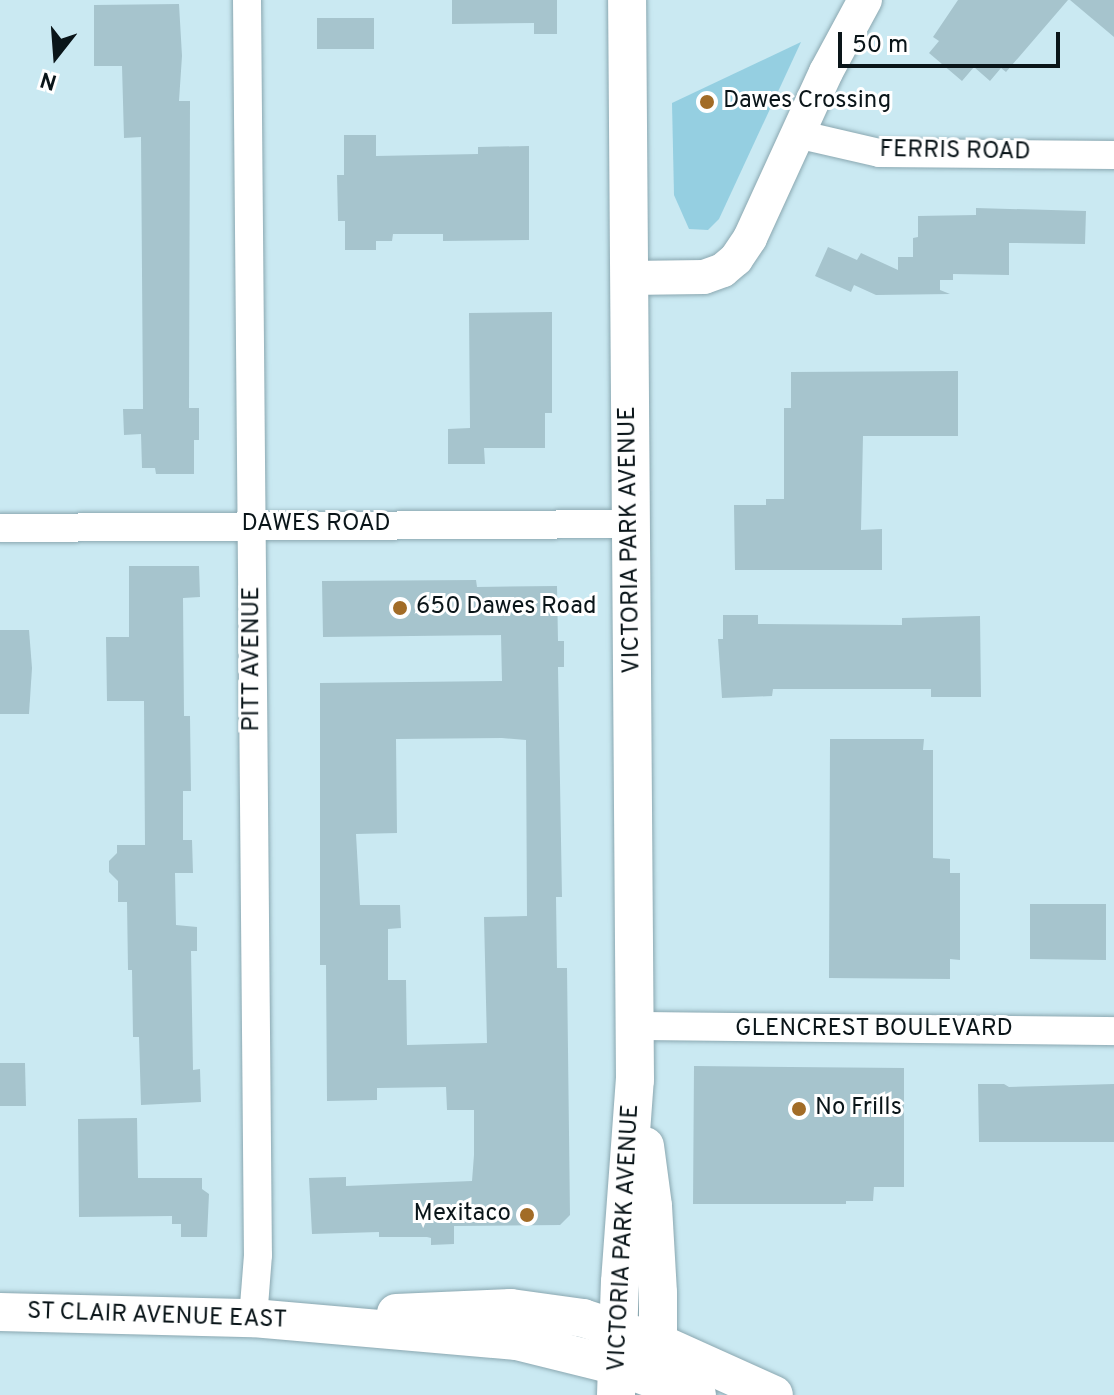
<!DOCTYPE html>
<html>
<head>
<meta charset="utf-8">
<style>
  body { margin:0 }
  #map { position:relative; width:1114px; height:1395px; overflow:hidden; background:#cae9f2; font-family:Overpass,sans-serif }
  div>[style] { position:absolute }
  .green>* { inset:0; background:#95cfe1 }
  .building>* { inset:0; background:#a6c4cd }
  .roads { filter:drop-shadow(0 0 2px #8aa7b0) drop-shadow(0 0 2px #8aa7b0) }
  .minor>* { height:28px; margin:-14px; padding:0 14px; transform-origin:14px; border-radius:14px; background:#fff }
  .tertiary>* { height:34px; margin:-17px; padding:0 17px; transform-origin:17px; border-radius:17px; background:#fff }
  .secondary>* { height:38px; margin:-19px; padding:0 19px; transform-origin:19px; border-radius:19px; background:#fff }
  .dots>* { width:22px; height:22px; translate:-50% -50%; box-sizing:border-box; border:4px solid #fff; border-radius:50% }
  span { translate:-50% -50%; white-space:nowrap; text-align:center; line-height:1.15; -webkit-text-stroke:6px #fff; paint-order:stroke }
  .poi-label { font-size:24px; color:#0a1519 }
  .left { translate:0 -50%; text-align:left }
  .right { translate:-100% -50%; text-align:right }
  .street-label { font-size:24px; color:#0a1519 }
  .north { position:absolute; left:16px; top:16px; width:80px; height:80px; -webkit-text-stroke:6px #fff; paint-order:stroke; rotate:197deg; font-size:22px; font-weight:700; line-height:32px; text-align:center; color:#0a1519 }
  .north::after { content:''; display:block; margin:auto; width:28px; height:36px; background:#0a1519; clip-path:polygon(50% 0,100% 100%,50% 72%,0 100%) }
  .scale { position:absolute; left:838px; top:32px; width:222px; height:36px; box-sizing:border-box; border:4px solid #0a1519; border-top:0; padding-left:10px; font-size:24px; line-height:28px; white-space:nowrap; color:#0a1519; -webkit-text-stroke:6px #fff; paint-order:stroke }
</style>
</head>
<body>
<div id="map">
  <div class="green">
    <i style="clip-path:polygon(801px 42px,719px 219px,708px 230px,689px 229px,674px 195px,672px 103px)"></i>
  </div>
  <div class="building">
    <i style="clip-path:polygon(452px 0,557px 0,557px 34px,534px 34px,534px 23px,452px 24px)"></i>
    <i style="clip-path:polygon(958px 0,1068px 0,1006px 72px,1001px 68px,990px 81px,974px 67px,962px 81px,929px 53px,939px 41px,933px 37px)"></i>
    <i style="clip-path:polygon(1070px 0,1114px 0,1114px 37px)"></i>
    <i style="clip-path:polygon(179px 4px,182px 56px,179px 101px,190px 101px,189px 408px,199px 408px,199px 440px,194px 440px,194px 474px,156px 474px,155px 468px,142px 468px,141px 434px,124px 435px,123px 409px,143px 409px,141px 137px,124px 138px,122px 66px,94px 66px,94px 5px)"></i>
    <i style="clip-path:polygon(317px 18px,374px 18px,374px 49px,317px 49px)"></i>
    <i style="clip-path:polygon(344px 135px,376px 135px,376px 156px,478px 154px,478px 147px,529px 146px,529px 240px,443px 241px,443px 234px,393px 234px,392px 241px,376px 241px,376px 250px,345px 250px,345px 221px,338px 221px,337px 175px,344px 175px)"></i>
    <i style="clip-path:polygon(976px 208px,1086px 211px,1085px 244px,1009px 243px,1009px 275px,953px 274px,953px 280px,940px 280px,940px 290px,950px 294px,876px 295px,854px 285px,851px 292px,815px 276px,828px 247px,857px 260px,861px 253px,898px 270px,898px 257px,913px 257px,913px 238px,918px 237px,918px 216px,976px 215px)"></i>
    <i style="clip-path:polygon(552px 312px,552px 413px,545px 413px,545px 448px,484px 448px,485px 464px,448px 464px,448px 429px,470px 428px,469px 313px)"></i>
    <i style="clip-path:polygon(958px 371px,958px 436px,863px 436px,861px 530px,882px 529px,882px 570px,735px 570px,734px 505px,766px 505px,766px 499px,784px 499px,784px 408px,791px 408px,791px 372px)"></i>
    <i style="clip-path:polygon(129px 566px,199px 566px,200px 597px,183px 598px,184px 716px,190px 716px,191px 791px,183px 791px,183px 840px,192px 840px,193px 873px,175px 873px,176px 925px,197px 927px,197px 951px,191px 951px,193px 1070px,200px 1069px,201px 1102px,141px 1105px,139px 1037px,133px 1037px,132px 970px,128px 970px,127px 902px,118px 902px,118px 881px,109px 872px,109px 861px,117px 853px,117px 845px,145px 845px,144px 701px,107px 701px,106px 637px,129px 637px)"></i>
    <i style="clip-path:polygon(evenodd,476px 580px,477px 587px,557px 586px,558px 641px,564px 641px,564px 667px,558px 667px,562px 897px,556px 897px,557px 968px,567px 968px,570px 1215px,560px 1225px,454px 1226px,454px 1244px,431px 1245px,431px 1238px,427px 1237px,379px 1237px,379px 1232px,312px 1234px,309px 1178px,346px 1177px,346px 1186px,472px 1181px,474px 1155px,474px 1110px,447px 1110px,446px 1087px,377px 1088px,377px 1100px,327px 1101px,326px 965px,320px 965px,320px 683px,502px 681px,501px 635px,323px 637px,322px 581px,476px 580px,502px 738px,526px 740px,527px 916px,484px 917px,487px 1043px,407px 1045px,406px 980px,388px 980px,388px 929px,401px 928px,400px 905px,360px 905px,356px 834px,397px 833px,396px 739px,502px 738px)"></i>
    <i style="clip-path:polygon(723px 615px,758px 615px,758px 624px,902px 625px,902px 618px,980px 616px,981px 697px,931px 697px,931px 689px,773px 689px,772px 696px,722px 698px,718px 639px,723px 639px)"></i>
    <i style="clip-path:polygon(0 630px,29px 630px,32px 668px,29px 714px,0 714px)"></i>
    <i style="clip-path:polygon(830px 739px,924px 739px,923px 750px,933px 750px,933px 858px,950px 859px,950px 873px,960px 873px,960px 960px,950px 959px,950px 979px,829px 978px)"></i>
    <i style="clip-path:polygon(1030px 904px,1106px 904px,1106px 960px,1030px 959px)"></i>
    <i style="clip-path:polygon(0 1063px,25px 1063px,26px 1106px,0 1106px)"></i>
    <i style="clip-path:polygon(694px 1066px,904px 1068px,904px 1187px,874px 1187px,873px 1201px,846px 1201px,846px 1204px,693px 1204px)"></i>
    <i style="clip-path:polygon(978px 1084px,1004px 1084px,1009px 1087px,1114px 1084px,1114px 1142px,979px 1142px)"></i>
    <i style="clip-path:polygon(137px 1118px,138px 1178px,202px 1178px,202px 1189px,209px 1194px,207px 1237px,181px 1237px,181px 1224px,172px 1224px,172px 1216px,79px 1217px,78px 1119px)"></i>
  </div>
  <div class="roads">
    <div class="minor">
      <i style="left:247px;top:0;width:1255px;rotate:89.5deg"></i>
      <i style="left:258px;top:1255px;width:63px;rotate:94.5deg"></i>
      <i style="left:797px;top:134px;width:84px;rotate:13deg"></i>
      <i style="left:879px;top:153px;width:235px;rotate:0.5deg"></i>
      <i style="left:0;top:528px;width:632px;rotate:-0.36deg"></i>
      <i style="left:634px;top:1026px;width:480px;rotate:0.6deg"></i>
    </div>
    <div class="tertiary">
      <i style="left:629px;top:278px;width:75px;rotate:-0.8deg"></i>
      <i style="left:704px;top:277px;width:20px;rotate:-20deg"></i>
      <i style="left:723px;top:270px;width:17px;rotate:-40deg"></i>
      <i style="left:736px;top:259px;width:25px;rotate:-56deg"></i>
      <i style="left:750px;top:238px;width:183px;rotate:-65.4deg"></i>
      <i style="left:826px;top:72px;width:82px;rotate:-61.6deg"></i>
    </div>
    <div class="secondary">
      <i style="left:645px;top:1146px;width:61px;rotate:82.4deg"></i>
      <i style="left:653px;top:1206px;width:87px;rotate:86.7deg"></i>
      <i style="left:658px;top:1293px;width:71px;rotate:90deg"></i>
      <i style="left:0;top:1312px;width:253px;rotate:1.4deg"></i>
      <i style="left:253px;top:1318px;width:265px;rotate:5deg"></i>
      <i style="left:517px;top:1341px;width:103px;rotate:14deg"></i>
      <i style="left:617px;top:1366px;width:85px;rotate:19.9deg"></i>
      <i style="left:396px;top:1313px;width:115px;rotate:-2.5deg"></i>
      <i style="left:511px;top:1308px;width:73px;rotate:7.9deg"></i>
      <i style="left:583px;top:1318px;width:80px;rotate:18.2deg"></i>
      <i style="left:659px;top:1343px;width:126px;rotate:24.3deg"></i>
      <i style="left:616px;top:1395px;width:113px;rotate:-88deg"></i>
      <i style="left:620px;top:1282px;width:203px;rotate:-85.8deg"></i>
      <i style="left:635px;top:1080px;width:1080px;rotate:-90.42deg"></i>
    </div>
  </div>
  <div class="dots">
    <i style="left:707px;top:102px;background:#a26c27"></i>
    <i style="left:400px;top:608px;background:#a26c27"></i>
    <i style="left:799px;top:1109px;background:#a26c27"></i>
    <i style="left:527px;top:1215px;background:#a26c27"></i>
  </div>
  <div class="poi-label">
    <span class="left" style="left:723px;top:102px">Dawes Crossing</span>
    <span class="left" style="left:416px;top:608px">650 Dawes Road</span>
    <span class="left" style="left:815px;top:1109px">No Frills</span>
    <span class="right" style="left:511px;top:1215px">Mexitaco</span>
  </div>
  <div class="street-label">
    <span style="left:955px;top:152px;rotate:1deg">FERRIS ROAD</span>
    <span style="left:316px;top:525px">DAWES ROAD</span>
    <span style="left:631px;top:540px;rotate:-91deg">VICTORIA PARK AVENUE</span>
    <span style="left:253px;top:659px;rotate:-90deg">PITT AVENUE</span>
    <span style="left:874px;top:1030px">GLENCREST BOULEVARD</span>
    <span style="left:625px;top:1238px;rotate:-87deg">VICTORIA PARK AVENUE</span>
    <span style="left:157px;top:1317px;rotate:2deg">ST CLAIR AVENUE EAST</span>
  </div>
  <div class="north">N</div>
  <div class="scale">50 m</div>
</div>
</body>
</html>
